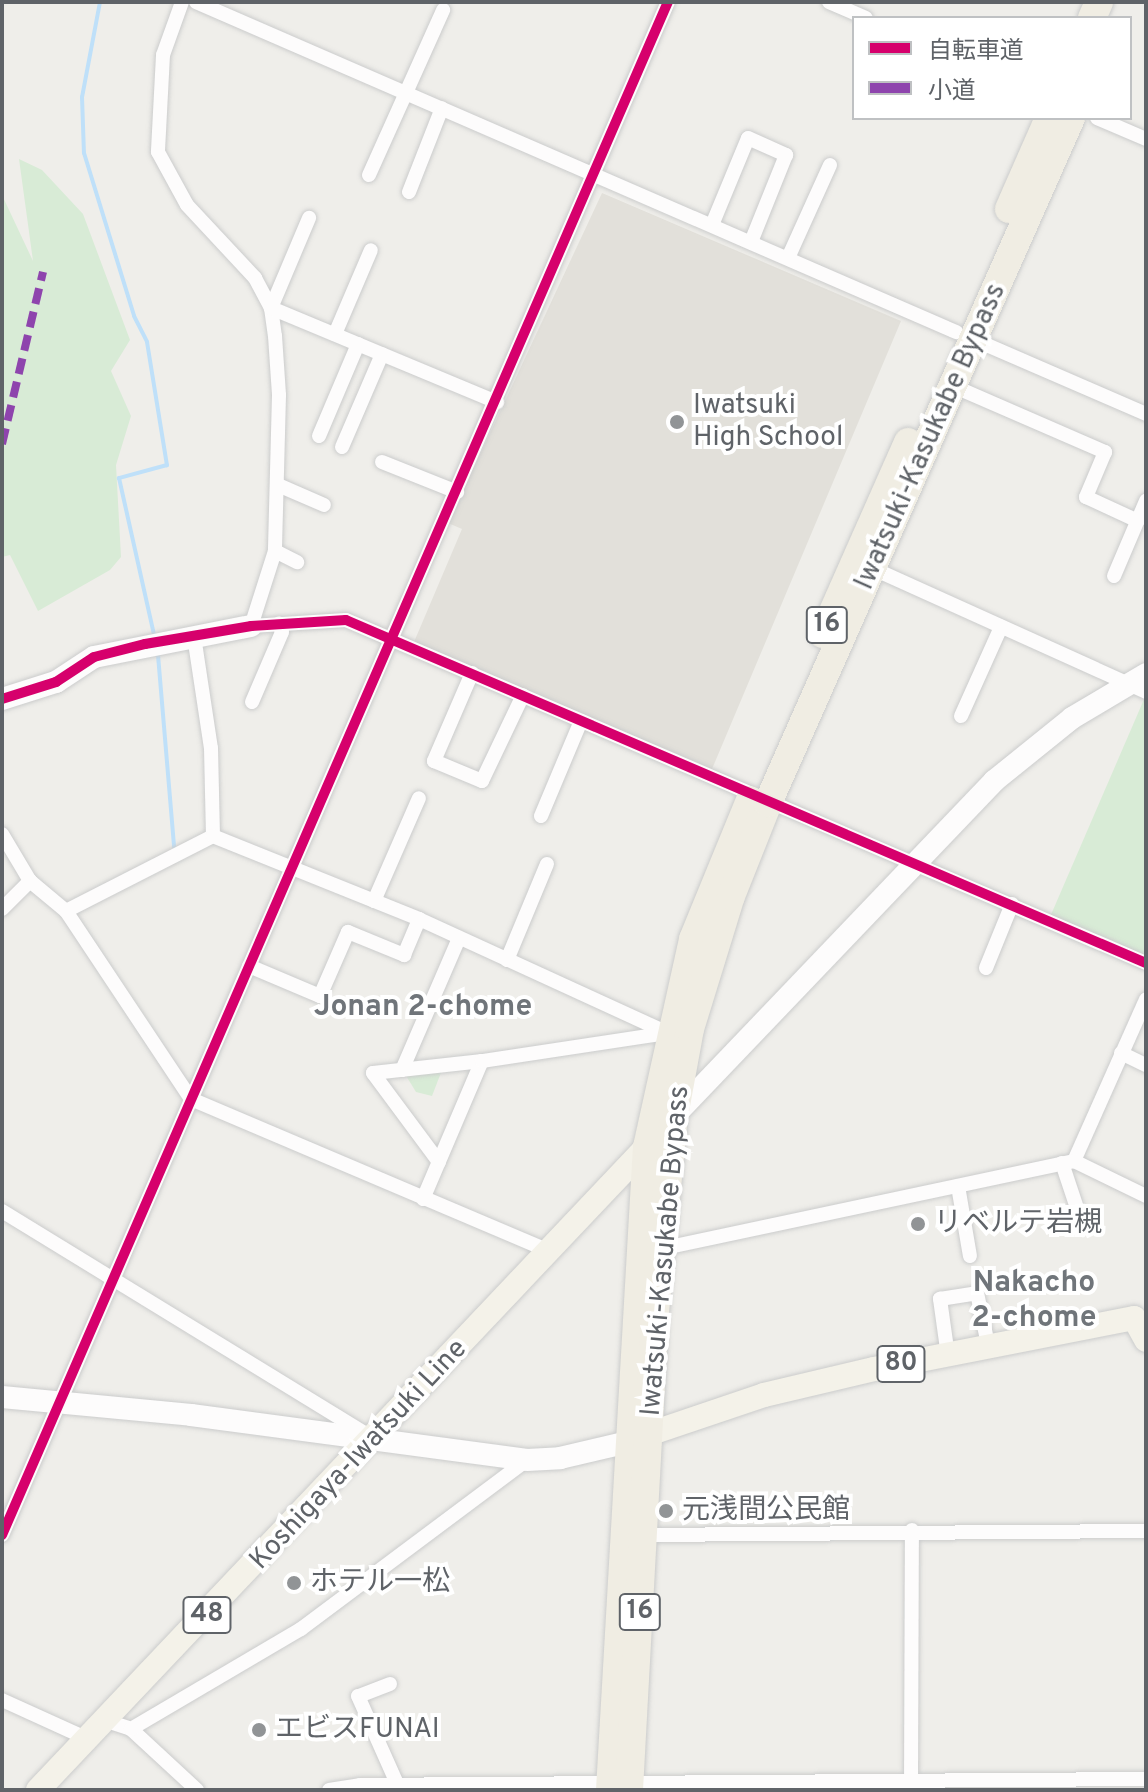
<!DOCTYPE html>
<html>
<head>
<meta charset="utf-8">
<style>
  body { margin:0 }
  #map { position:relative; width:1148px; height:1792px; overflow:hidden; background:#efeeea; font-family:Overpass,"Noto Sans JP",sans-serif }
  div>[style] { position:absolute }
  .education>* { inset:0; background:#e2e0da }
  .green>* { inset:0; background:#d8ebd6 }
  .stream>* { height:4px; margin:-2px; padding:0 2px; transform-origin:2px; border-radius:2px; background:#bfe0f9 }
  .roads { filter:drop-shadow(0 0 2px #cbcccc) drop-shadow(0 0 2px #cbcccc) }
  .street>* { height:14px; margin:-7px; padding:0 7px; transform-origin:7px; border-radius:7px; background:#fdfcfc }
  .secondary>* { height:22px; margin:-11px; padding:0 11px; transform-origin:11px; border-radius:11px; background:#fdfcfc }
  .primary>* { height:24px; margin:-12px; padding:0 12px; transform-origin:12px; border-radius:12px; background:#f4f2e9 }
  .highway>* { height:28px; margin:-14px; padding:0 14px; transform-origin:14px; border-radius:14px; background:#f0ede3 }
  .quiet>* { height:8px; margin-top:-4px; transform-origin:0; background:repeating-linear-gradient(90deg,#8e44ad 0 16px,transparent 0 24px) }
  .cycleway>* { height:10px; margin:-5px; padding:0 5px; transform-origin:5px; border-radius:5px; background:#d6006c }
  .dots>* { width:22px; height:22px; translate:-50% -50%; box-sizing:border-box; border:4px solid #fff; border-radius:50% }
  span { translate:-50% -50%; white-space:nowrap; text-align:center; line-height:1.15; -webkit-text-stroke:8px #fff; paint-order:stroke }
  .shield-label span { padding:2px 6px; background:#fff; border:2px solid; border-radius:6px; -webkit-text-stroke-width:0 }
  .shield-label { font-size:26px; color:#5f6368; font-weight:700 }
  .poi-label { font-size:28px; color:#5f6368 }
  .left { translate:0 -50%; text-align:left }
  .street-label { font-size:28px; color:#5f6368 }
  .neighbourhood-label { font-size:30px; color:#70757a; font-weight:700 }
  .frame { position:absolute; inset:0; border:4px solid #5f6368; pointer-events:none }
  .legend { position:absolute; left:852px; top:16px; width:280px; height:104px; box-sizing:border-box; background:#fff; border:2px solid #bfc1c3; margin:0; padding:10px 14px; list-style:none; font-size:24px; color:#5f6368 }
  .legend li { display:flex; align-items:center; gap:16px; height:40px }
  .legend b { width:40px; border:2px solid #bfc1c3 }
</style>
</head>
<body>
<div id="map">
  <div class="education">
    <i style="clip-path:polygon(602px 193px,901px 321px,712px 769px,414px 642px,462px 529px,448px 523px)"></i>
  </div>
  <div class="green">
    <i style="clip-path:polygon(19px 159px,42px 170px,83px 214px,130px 340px,111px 371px,131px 416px,116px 465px,121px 557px,110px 570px,38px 611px,10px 555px,2px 557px,2px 195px,33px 261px)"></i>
    <i style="clip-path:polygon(1145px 697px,1146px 697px,1146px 958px,1050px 917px)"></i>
    <i style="clip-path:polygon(442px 1070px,432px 1096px,416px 1092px,405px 1074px)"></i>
  </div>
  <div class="stream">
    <i style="left:100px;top:2px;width:97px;rotate:100.7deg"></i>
    <i style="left:82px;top:97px;width:56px;rotate:88deg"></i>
    <i style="left:84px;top:153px;width:170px;rotate:72.9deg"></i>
    <i style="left:134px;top:316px;width:29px;rotate:63deg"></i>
    <i style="left:147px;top:342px;width:125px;rotate:80.8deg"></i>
    <i style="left:167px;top:465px;width:50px;rotate:164.8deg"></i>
    <i style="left:119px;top:478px;width:160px;rotate:77.4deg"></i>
    <i style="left:158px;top:655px;width:193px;rotate:85.2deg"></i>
  </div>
  <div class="roads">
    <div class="street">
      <i style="left:182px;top:2px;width:56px;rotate:109.7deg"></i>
      <i style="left:163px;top:55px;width:97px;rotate:93deg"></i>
      <i style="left:158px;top:152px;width:60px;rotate:61.3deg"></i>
      <i style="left:187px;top:205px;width:100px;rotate:47deg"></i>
      <i style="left:255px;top:278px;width:34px;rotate:62deg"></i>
      <i style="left:271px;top:308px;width:28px;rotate:82deg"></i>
      <i style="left:275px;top:336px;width:59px;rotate:86.1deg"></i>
      <i style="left:279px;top:395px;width:156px;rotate:91.5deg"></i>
      <i style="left:275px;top:551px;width:79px;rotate:107.7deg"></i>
      <i style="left:251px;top:626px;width:95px;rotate:-3.6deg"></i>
      <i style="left:346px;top:620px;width:870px;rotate:23.21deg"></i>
      <i style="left:196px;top:2px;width:829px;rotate:23.47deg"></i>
      <i style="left:829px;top:2px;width:40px;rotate:23.4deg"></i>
      <i style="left:1097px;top:118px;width:53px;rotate:23.2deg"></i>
      <i style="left:369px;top:175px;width:181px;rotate:-65.8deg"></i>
      <i style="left:409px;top:192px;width:90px;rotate:-68.6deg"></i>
      <i style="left:712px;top:225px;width:94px;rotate:-67.5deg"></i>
      <i style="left:748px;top:138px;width:42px;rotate:24.1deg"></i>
      <i style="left:786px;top:155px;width:94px;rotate:111.9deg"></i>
      <i style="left:788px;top:258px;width:102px;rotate:-65.7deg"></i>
      <i style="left:271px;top:308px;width:245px;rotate:22.6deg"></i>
      <i style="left:271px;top:308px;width:98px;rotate:-67.1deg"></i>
      <i style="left:335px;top:334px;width:91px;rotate:-66.8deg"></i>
      <i style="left:973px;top:339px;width:189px;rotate:23.4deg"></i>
      <i style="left:953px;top:386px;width:166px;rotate:23.5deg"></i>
      <i style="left:1105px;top:452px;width:49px;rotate:112.9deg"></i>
      <i style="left:1086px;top:497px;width:57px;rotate:24.8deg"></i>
      <i style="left:319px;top:436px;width:100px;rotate:-67deg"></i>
      <i style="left:342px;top:447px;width:101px;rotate:-66.7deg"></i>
      <i style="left:382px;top:462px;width:81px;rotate:21.8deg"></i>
      <i style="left:278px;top:485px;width:50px;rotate:23.5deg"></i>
      <i style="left:275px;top:551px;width:25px;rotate:27deg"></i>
      <i style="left:874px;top:569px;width:299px;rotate:24.3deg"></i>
      <i style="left:1114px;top:576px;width:82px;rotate:-66.9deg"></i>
      <i style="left:194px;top:636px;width:113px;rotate:81.4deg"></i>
      <i style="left:211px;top:748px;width:88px;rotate:88.7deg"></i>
      <i style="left:472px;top:673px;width:96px;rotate:113.4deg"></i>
      <i style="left:434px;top:761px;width:52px;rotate:22.6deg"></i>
      <i style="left:482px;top:781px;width:95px;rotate:-64.5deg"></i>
      <i style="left:252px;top:702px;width:76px;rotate:-66.8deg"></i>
      <i style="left:282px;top:632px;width:9px;rotate:-108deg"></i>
      <i style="left:961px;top:716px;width:98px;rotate:-65.8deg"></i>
      <i style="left:541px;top:816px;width:103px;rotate:-67.2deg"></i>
      <i style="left:2px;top:834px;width:55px;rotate:59.2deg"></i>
      <i style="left:30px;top:881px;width:47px;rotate:39.8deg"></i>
      <i style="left:66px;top:911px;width:226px;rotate:56.4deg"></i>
      <i style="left:191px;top:1099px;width:389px;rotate:23deg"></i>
      <i style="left:374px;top:901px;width:112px;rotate:-66.4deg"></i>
      <i style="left:2px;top:909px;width:40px;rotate:-45deg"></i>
      <i style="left:66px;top:911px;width:165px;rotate:-27deg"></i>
      <i style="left:213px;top:836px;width:222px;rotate:21.9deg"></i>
      <i style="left:419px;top:919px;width:274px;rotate:24.6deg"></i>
      <i style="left:507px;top:960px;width:104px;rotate:-67.4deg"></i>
      <i style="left:249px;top:966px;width:77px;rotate:22.9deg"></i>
      <i style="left:320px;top:996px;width:70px;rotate:-66.4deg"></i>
      <i style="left:348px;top:932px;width:61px;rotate:22.3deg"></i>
      <i style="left:404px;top:955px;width:39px;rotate:-67deg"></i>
      <i style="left:986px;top:968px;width:69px;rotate:-67.9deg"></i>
      <i style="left:1121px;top:1053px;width:28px;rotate:26deg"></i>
      <i style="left:402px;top:1070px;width:144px;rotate:-66.6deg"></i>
      <i style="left:1074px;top:1161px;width:177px;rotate:-66deg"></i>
      <i style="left:439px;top:1162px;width:111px;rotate:-126.6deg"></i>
      <i style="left:373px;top:1073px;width:110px;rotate:-6.3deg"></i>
      <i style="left:1062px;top:1163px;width:63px;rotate:71.6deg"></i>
      <i style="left:958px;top:1186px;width:71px;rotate:80.3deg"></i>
      <i style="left:423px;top:1199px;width:150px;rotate:-66.9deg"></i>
      <i style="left:482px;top:1061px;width:188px;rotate:-8.6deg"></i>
      <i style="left:2px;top:1211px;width:425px;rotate:31.5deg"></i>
      <i style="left:660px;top:1249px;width:423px;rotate:-12deg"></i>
      <i style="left:1074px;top:1161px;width:80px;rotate:25.9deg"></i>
      <i style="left:948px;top:1356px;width:58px;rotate:-98deg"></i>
      <i style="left:940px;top:1299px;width:37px;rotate:-9deg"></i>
      <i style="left:977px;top:1293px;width:57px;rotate:77.9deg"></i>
      <i style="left:2px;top:1535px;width:1671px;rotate:-66.52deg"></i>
      <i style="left:644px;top:1535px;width:502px;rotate:-0.46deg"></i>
      <i style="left:390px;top:1684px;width:34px;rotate:159deg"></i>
      <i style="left:358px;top:1696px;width:98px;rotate:66deg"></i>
      <i style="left:2px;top:1700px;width:94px;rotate:24.4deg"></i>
      <i style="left:107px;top:1721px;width:25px;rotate:18deg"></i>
      <i style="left:131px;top:1729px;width:90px;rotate:42.7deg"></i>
      <i style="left:131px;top:1729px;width:197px;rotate:-30.5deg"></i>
      <i style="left:301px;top:1629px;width:282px;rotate:-36.8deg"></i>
      <i style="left:329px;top:1790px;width:31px;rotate:-9deg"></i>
      <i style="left:360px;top:1785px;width:786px;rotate:-0.44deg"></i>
      <i style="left:911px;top:1790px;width:260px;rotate:-89.8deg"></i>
    </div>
    <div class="secondary">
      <i style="left:2px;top:699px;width:57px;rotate:-17.5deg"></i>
      <i style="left:56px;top:682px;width:45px;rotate:-33.3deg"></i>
      <i style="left:94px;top:657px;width:160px;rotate:-11.2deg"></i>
      <i style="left:674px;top:1116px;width:463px;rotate:-46.3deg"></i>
      <i style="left:994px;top:781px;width:100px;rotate:-38.9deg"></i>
      <i style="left:1072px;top:718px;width:86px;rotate:-30.7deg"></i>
      <i style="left:2px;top:1397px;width:190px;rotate:5.4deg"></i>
      <i style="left:191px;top:1415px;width:339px;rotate:7.6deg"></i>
      <i style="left:527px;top:1460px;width:33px;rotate:-3deg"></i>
      <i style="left:560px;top:1458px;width:70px;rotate:-13.2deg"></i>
    </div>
    <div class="primary">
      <i style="left:634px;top:1439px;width:137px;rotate:-18.7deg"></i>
      <i style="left:764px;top:1395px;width:113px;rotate:-13.3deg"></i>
      <i style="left:874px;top:1369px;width:265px;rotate:-11.1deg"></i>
      <i style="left:1134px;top:1318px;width:25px;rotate:61deg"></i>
      <i style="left:38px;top:1790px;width:896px;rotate:-46.58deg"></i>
    </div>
    <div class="highway">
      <i style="left:1092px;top:18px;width:17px;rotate:-66deg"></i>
      <i style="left:1009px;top:209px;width:99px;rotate:-66.3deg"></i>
      <i style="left:823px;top:634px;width:210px;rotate:-66.1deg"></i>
      <i style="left:610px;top:1790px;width:644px;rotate:-86.71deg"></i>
      <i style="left:647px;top:1147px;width:213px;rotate:-77.5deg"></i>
      <i style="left:693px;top:939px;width:150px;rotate:-67.7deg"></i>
      <i style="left:629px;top:1790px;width:479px;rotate:-86.9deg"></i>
      <i style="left:655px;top:1312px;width:197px;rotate:-84.5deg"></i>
      <i style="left:674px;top:1116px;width:88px;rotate:-79.6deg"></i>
      <i style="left:690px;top:1029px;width:139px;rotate:-72.9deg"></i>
      <i style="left:731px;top:896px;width:100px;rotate:-68.3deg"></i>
      <i style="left:768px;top:803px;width:749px;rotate:-66.14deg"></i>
    </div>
  </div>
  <div class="quiet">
    <i style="left:2px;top:444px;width:177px;rotate:-76.6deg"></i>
  </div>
  <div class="cycleway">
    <i style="left:2px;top:699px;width:57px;rotate:-17.5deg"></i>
    <i style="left:56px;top:682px;width:45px;rotate:-33.3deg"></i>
    <i style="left:94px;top:657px;width:53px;rotate:-14.3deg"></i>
    <i style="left:145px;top:644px;width:108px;rotate:-9.6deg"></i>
    <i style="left:251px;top:626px;width:95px;rotate:-3.6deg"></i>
    <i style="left:346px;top:620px;width:870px;rotate:23.21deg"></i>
    <i style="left:2px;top:1535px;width:1671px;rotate:-66.52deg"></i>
  </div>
  <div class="dots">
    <i style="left:677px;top:422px;background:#919496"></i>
    <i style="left:918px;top:1224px;background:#919496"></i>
    <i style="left:666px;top:1511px;background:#919496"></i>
    <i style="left:294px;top:1583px;background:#919496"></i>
    <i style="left:259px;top:1730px;background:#919496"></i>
  </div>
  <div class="shield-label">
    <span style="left:827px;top:625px">16</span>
    <span style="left:901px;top:1364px">80</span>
    <span style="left:640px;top:1612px">16</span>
    <span style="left:207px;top:1615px">48</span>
  </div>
  <div class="poi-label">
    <span class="left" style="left:693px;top:422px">Iwatsuki<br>High School</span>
    <span class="left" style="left:934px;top:1224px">リベルテ岩槻</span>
    <span class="left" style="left:682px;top:1511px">元浅間公民館</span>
    <span class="left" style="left:310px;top:1583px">ホテル一松</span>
    <span class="left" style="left:275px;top:1730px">エビスFUNAI</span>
  </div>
  <div class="street-label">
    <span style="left:931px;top:437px;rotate:-66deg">Iwatsuki-Kasukabe Bypass</span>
    <span style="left:666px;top:1251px;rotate:-85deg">Iwatsuki-Kasukabe Bypass</span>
    <span style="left:359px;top:1455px;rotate:-47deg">Koshigaya-Iwatsuki Line</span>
  </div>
  <div class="neighbourhood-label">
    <span style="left:423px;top:1008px">Jonan 2-chome</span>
    <span style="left:1034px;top:1301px">Nakacho<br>2-chome</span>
  </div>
  <div class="frame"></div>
  <ul class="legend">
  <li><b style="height:10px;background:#d6006c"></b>自転車道</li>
  <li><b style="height:10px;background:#8e44ad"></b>小道</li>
  </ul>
</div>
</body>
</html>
